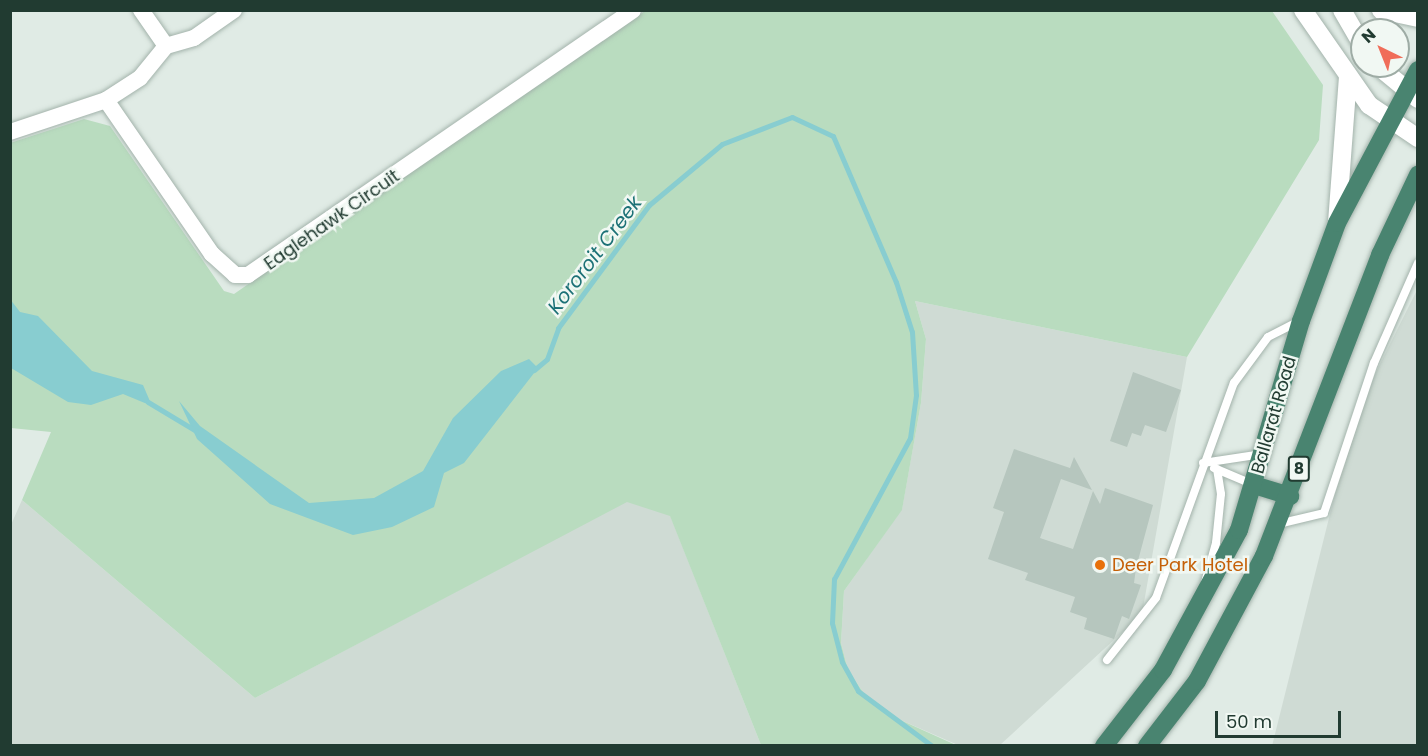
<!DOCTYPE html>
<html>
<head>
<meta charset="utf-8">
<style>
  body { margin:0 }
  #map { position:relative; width:1428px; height:756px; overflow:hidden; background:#e0ebe5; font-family:Poppins,sans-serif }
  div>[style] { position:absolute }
  .built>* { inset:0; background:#cfdbd4 }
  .green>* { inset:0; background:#b9dcbf }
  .water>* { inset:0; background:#88cdd0 }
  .stream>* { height:5px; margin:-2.5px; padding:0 2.5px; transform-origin:2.5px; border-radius:2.5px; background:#88cdd0 }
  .building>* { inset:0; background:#b6c6be }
  .roads { filter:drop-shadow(0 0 2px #a3b3ab) drop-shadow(0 0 2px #a3b3ab) }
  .service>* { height:8px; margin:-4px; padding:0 4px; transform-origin:4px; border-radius:4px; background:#fff }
  .minor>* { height:16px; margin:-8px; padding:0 8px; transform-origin:8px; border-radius:8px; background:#fff }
  .tertiary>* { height:18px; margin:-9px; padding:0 9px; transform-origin:9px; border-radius:9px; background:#fff }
  .trunk>* { height:18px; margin:-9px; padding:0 9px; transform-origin:9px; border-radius:9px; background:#498470 }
  .dots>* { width:16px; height:16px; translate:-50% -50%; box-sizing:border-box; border:3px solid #f1f8f3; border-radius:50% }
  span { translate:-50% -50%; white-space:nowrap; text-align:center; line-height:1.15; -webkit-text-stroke:5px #f1f8f3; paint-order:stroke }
  .shield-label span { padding:2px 4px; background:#f1f8f3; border:2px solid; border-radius:4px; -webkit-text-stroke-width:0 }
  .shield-label { font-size:16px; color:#213b31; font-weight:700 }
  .street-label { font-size:18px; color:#213b31 }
  .food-label { font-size:18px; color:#c56008 }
  .left { translate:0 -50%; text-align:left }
  .water-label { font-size:20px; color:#1c7176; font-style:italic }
  .frame { position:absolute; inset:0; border:12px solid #213b31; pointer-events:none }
  .north { position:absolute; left:1350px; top:18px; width:60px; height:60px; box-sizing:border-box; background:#f1f8f3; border:2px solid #9eaca5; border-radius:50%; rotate:317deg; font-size:16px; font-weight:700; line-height:24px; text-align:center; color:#213b31 }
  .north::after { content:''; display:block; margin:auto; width:21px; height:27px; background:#f06d59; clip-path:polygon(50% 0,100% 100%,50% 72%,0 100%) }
  .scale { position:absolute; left:1215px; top:711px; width:126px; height:27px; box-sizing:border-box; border:3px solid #213b31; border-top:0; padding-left:8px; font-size:18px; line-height:21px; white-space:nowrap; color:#213b31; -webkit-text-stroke:4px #f1f8f3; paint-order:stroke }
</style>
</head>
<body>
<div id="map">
  <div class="built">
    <i style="clip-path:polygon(1417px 290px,1417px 745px,1272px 746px,1355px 414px)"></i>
    <i style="clip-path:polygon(915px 301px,1187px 357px,1142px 614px,1000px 745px,958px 745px,896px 718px,865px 695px,848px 670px,841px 643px,844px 591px,902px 509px,921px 403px,926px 339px)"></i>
    <i style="clip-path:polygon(22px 500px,255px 698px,627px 501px,670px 515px,761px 745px,11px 746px,10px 527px)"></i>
  </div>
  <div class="green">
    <i style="clip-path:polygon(645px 11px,1272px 11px,1323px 85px,1319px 140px,1187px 357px,915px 301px,926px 339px,921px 403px,902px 510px,844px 591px,841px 643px,848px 670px,865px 695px,896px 718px,958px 746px,761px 745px,670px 516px,627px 502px,255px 698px,22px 500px,51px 432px,11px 428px,10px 143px,84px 119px,110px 126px,224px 291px,234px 294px)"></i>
  </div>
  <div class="water">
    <i style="clip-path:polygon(10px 299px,20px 312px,38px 316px,92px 371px,143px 385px,152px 406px,123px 394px,91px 405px,68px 402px,11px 368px)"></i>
    <i style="clip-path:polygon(529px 359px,538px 368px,464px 463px,444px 473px,434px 507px,392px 527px,353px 535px,270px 504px,197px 439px,179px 401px,200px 426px,309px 503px,374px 498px,423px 471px,453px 418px,501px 371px)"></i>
  </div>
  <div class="stream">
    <i style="left:534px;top:370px;width:17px;rotate:-40deg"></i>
    <i style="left:547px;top:359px;width:33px;rotate:-70deg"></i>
    <i style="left:558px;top:328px;width:153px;rotate:-53.5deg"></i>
    <i style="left:649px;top:205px;width:95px;rotate:-39.9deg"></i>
    <i style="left:722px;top:144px;width:75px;rotate:-21.1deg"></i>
    <i style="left:792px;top:117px;width:45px;rotate:24.9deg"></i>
    <i style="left:833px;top:136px;width:159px;rotate:66.7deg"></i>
    <i style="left:896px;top:282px;width:52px;rotate:72.3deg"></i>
    <i style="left:912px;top:332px;width:63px;rotate:86.4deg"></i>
    <i style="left:916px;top:395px;width:43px;rotate:97.9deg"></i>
    <i style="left:910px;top:438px;width:160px;rotate:118.3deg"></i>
    <i style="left:834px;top:579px;width:44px;rotate:92.6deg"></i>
    <i style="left:832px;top:623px;width:40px;rotate:75.6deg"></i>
    <i style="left:842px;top:662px;width:33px;rotate:61deg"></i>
    <i style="left:858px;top:691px;width:92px;rotate:36.6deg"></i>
    <i style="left:148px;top:402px;width:56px;rotate:31.1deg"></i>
  </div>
  <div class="building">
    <i style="clip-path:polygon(1133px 372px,1181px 390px,1166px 432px,1145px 425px,1141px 436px,1132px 433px,1127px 447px,1110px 441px)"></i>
    <i style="clip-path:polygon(1014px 449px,1070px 468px,1074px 457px,1092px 490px,1061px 479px,1040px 538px,1073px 549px,1093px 491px,1100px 504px,1105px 488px,1153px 505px,1136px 568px,1134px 583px,1141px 585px,1129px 619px,1122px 616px,1114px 639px,1084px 629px,1087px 618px,1070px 612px,1075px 597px,1025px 580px,1028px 573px,988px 559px,1004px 512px,993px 508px)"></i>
  </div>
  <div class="roads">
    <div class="service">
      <i style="left:1203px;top:463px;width:60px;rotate:-8.7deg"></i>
      <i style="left:1214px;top:468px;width:43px;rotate:23deg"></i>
      <i style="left:1278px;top:524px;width:47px;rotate:-13.4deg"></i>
      <i style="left:1324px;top:513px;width:158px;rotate:-71.6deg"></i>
      <i style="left:1374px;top:363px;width:109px;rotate:-66.3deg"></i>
      <i style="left:1204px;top:586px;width:45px;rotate:-74.4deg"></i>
      <i style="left:1216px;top:543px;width:49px;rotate:-84.2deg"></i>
      <i style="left:1221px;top:494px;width:25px;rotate:-99deg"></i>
      <i style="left:1107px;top:660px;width:79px;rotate:-51.7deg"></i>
      <i style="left:1156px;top:598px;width:229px;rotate:-70.1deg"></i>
      <i style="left:1234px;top:383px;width:57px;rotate:-53.5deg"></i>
      <i style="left:1268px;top:337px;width:36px;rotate:-27deg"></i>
    </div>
    <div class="minor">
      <i style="left:141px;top:10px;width:44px;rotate:55.2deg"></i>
      <i style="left:106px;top:100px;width:187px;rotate:55.5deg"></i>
      <i style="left:212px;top:254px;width:31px;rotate:42deg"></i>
      <i style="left:235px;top:275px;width:13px"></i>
      <i style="left:248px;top:275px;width:467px;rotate:-34.5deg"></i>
      <i style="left:10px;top:132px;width:101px;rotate:-18.4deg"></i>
      <i style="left:106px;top:100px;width:40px;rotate:-32.9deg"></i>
      <i style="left:140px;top:78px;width:41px;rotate:-50.9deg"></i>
      <i style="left:166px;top:46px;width:29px;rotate:-16deg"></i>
      <i style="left:194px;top:38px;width:49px;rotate:-35deg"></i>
    </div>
    <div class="tertiary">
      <i style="left:1303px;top:10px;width:116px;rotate:55.2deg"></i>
      <i style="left:1369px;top:105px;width:59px;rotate:34deg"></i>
      <i style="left:1342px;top:10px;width:39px;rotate:60deg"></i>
      <i style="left:1381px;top:10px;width:38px;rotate:12deg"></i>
      <i style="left:1378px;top:66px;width:52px;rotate:39.5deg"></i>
      <i style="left:1337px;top:223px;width:148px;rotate:-85.7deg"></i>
    </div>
    <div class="trunk">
      <i style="left:1254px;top:485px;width:38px;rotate:17deg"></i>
      <i style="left:1104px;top:746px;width:96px;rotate:-52.2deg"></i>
      <i style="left:1163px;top:670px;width:159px;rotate:-61.5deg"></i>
      <i style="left:1239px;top:530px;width:218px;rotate:-73.5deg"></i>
      <i style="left:1301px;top:321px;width:104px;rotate:-69.8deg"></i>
      <i style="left:1337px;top:223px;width:173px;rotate:-62.1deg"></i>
      <i style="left:1147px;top:746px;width:82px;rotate:-52.4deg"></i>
      <i style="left:1197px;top:681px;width:142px;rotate:-61.8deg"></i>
      <i style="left:1264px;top:556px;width:323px;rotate:-68.9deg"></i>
      <i style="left:1380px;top:255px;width:89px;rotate:-64.6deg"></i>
    </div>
  </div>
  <div class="dots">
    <i style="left:1100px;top:565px;background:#e8710a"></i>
  </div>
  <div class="shield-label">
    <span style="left:1299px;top:469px">8</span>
  </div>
  <div class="street-label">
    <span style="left:332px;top:220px;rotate:-35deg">Eaglehawk Circuit</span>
    <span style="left:1274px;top:415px;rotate:-74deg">Ballarat Road</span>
  </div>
  <div class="food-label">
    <span class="left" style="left:1112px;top:565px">Deer Park Hotel</span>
  </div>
  <div class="water-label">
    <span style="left:595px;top:255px;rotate:-53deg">Kororoit Creek</span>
  </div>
  <div class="frame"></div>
  <div class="north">N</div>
  <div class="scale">50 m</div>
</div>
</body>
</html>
